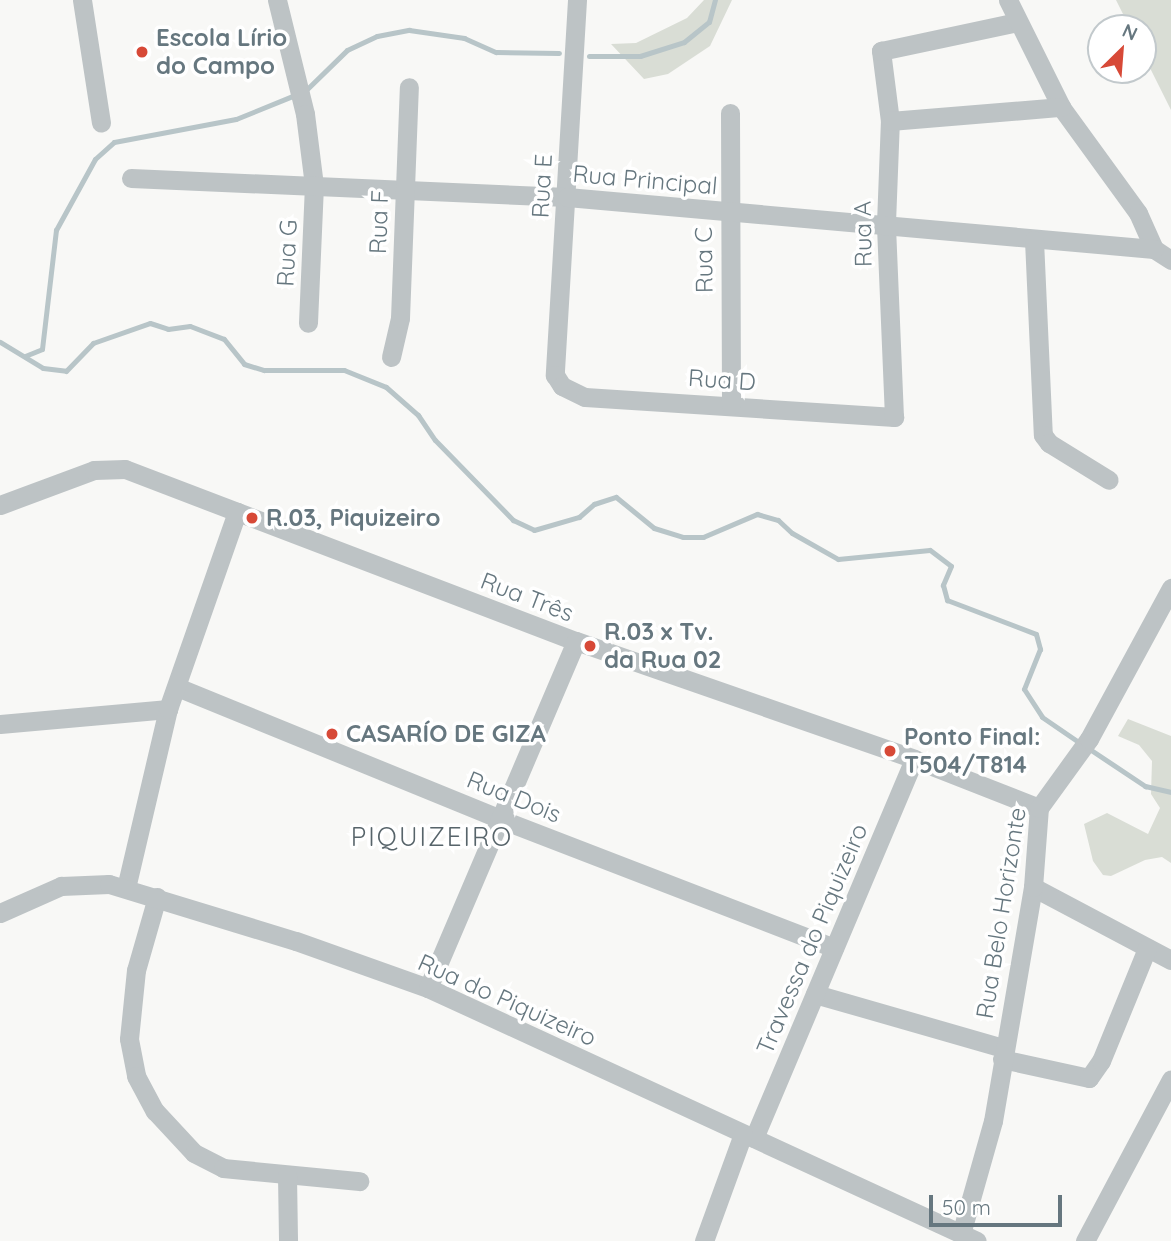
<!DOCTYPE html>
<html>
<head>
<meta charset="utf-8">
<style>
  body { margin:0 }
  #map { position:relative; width:1171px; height:1241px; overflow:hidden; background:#f8f8f6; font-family:Quicksand,sans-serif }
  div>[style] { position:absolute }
  .green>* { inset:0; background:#d9ddd5 }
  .stream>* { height:5px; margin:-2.5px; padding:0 2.5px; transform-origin:2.5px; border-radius:2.5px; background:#b8c5c8 }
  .street>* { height:19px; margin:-9.5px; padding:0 9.5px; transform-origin:9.5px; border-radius:9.5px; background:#bdc3c5 }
  .dots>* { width:19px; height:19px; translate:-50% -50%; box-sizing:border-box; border:4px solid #fff; border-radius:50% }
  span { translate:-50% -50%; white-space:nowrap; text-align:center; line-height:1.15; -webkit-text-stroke:7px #fff; paint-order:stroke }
  .poi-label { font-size:24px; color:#66777f; font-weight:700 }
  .left { translate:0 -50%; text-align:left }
  .street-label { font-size:24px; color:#66777f }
  .neighbourhood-label { font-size:26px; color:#57646a; letter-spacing:2px }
  .north { position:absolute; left:1087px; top:14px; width:70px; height:70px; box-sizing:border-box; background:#fff; border:2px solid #c2c9cc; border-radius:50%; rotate:25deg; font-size:19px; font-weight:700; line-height:28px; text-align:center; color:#66777f }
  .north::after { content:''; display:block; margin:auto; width:24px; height:32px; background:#d74937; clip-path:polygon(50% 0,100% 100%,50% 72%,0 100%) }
  .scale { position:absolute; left:929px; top:1195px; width:133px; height:32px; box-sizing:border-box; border:4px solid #66777f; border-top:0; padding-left:9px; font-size:21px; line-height:24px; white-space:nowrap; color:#66777f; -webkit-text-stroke:5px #fff; paint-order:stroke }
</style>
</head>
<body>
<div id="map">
  <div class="green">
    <i style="clip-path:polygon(704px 0,732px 0,710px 46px,668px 74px,644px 79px,611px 44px,636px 43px,687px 18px)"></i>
    <i style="clip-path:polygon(1116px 0,1171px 0,1171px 110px,1143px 54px,1143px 28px,1130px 28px)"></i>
    <i style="clip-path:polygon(1128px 719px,1171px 736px,1171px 863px,1162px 857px,1145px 860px,1111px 876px,1103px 875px,1093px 861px,1084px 824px,1107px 813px,1148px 834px,1160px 808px,1151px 794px,1152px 761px,1139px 745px,1118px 736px)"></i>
  </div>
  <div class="stream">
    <i style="left:589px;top:56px;width:51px"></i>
    <i style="left:640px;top:56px;width:46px;rotate:-17.7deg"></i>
    <i style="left:684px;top:42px;width:32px;rotate:-39deg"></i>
    <i style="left:709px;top:22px;width:23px;rotate:-75deg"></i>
    <i style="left:304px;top:92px;width:60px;rotate:-44.3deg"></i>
    <i style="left:347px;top:50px;width:33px;rotate:-25deg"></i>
    <i style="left:377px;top:36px;width:33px;rotate:-11deg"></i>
    <i style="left:409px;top:30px;width:56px;rotate:8.3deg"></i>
    <i style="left:464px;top:38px;width:35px;rotate:24deg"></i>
    <i style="left:496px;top:52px;width:63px;rotate:0.9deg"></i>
    <i style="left:0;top:342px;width:50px;rotate:31.2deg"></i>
    <i style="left:43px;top:368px;width:23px;rotate:7deg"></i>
    <i style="left:66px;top:371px;width:39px;rotate:-46deg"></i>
    <i style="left:93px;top:343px;width:60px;rotate:-19.3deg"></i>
    <i style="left:150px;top:323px;width:19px;rotate:18deg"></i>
    <i style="left:168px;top:329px;width:22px;rotate:-8deg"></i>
    <i style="left:190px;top:326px;width:36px;rotate:21deg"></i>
    <i style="left:224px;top:339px;width:32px;rotate:51deg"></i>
    <i style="left:244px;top:364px;width:21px;rotate:17deg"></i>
    <i style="left:264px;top:370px;width:80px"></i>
    <i style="left:344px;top:370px;width:45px;rotate:22deg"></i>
    <i style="left:386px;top:387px;width:43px;rotate:41.2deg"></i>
    <i style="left:418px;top:415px;width:30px;rotate:56deg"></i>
    <i style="left:435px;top:440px;width:112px;rotate:45.7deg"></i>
    <i style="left:513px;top:520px;width:23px;rotate:25deg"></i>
    <i style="left:534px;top:530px;width:47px;rotate:-16.1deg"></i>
    <i style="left:579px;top:517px;width:20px;rotate:-41deg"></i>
    <i style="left:594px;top:504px;width:23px;rotate:-18deg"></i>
    <i style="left:616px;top:497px;width:49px;rotate:39.2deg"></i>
    <i style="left:654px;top:528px;width:30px;rotate:17deg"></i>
    <i style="left:683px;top:537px;width:20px"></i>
    <i style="left:703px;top:537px;width:59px;rotate:-23.1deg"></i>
    <i style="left:757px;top:514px;width:22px;rotate:16deg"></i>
    <i style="left:778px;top:520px;width:19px;rotate:43deg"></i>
    <i style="left:792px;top:533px;width:53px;rotate:29.5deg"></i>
    <i style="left:838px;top:559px;width:92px;rotate:-5.6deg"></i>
    <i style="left:930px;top:550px;width:26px;rotate:37deg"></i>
    <i style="left:951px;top:566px;width:21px;rotate:113deg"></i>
    <i style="left:943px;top:585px;width:16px;rotate:75deg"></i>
    <i style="left:947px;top:600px;width:95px;rotate:20.9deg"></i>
    <i style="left:1036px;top:634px;width:16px;rotate:75deg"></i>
    <i style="left:1040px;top:649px;width:43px;rotate:111.8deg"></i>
    <i style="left:1024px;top:689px;width:33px;rotate:57deg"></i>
    <i style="left:1042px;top:717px;width:46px;rotate:34.4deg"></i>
    <i style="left:25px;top:356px;width:18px;rotate:-22deg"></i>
    <i style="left:42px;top:349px;width:120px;rotate:-83.3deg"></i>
    <i style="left:56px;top:230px;width:81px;rotate:-61.2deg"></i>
    <i style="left:95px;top:159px;width:25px;rotate:-42deg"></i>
    <i style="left:114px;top:142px;width:124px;rotate:-10.7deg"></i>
    <i style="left:236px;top:119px;width:64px;rotate:-22.1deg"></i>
    <i style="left:1088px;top:748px;width:69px;rotate:33.7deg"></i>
    <i style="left:1145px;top:786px;width:27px;rotate:13deg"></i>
  </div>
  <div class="street">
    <i style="left:82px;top:0;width:124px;rotate:81.2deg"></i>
    <i style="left:277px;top:0;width:117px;rotate:76.2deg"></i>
    <i style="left:305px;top:114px;width:72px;rotate:82.8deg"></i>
    <i style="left:314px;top:185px;width:138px;rotate:92.5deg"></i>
    <i style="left:577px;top:0;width:376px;rotate:93.4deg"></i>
    <i style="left:555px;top:375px;width:13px;rotate:58deg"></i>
    <i style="left:562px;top:386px;width:25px;rotate:26deg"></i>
    <i style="left:585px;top:397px;width:310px;rotate:3.7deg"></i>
    <i style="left:894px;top:417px;width:194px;rotate:-92.4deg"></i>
    <i style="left:886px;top:223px;width:102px;rotate:-87.8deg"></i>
    <i style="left:890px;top:121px;width:71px;rotate:-97.3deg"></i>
    <i style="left:881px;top:51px;width:140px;rotate:-12deg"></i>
    <i style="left:1008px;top:0;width:119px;rotate:63.6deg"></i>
    <i style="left:1061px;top:107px;width:131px;rotate:54deg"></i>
    <i style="left:1138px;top:213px;width:39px;rotate:66deg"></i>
    <i style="left:1154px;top:249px;width:20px;rotate:33deg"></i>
    <i style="left:730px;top:113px;width:292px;rotate:89.8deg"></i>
    <i style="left:890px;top:121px;width:172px;rotate:-4.7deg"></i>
    <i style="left:131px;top:178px;width:436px;rotate:2.5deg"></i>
    <i style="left:567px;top:197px;width:589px;rotate:5.06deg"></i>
    <i style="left:1034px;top:240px;width:195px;rotate:87.4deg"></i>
    <i style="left:1043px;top:435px;width:10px;rotate:53deg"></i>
    <i style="left:1049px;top:443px;width:70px;rotate:31.7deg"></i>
    <i style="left:391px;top:357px;width:40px;rotate:-77deg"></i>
    <i style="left:400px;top:318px;width:231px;rotate:-87.8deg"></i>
    <i style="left:0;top:505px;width:100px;rotate:-20.4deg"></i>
    <i style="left:94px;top:470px;width:31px;rotate:-2deg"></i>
    <i style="left:125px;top:469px;width:483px;rotate:20.9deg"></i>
    <i style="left:576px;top:641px;width:358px;rotate:19.2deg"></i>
    <i style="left:914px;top:759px;width:134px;rotate:21.4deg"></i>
    <i style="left:177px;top:687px;width:349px;rotate:22.2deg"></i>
    <i style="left:500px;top:819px;width:358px;rotate:21.1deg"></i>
    <i style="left:0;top:724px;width:169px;rotate:-5.1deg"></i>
    <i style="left:1033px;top:887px;width:156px;rotate:27.9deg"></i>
    <i style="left:126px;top:888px;width:184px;rotate:-76.8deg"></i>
    <i style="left:168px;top:709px;width:209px;rotate:-70.7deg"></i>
    <i style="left:157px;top:897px;width:76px;rotate:106deg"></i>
    <i style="left:136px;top:970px;width:69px;rotate:95.8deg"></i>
    <i style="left:129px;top:1039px;width:38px;rotate:79deg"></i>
    <i style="left:136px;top:1076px;width:40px;rotate:62deg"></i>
    <i style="left:155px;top:1111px;width:57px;rotate:47.1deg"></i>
    <i style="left:194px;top:1153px;width:33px;rotate:27deg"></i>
    <i style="left:223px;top:1168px;width:137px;rotate:5.5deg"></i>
    <i style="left:0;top:913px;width:67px;rotate:-23.9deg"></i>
    <i style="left:61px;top:886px;width:48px;rotate:-2.4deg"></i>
    <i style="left:109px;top:884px;width:195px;rotate:17deg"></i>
    <i style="left:296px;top:941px;width:140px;rotate:19.6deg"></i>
    <i style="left:428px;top:988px;width:604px;rotate:24.74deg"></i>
    <i style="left:428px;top:988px;width:377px;rotate:-66.9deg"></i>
    <i style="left:815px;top:994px;width:196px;rotate:16deg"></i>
    <i style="left:1002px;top:1059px;width:89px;rotate:12.3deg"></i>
    <i style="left:1089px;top:1078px;width:21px;rotate:-55deg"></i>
    <i style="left:1101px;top:1061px;width:122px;rotate:-67.8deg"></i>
    <i style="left:754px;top:1138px;width:411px;rotate:-67.1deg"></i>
    <i style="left:287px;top:1175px;width:66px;rotate:89.1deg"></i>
    <i style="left:961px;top:1234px;width:117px;rotate:-74.2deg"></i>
    <i style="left:993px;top:1121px;width:237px;rotate:-80.3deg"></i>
    <i style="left:1033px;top:887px;width:79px;rotate:-85.7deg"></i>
    <i style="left:1039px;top:808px;width:85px;rotate:-54.1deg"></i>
    <i style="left:1089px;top:739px;width:172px;rotate:-61.5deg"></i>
    <i style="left:704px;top:1241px;width:114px;rotate:-70deg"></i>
    <i style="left:1085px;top:1241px;width:183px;rotate:-62deg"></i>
  </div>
  <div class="dots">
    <i style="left:142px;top:52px;background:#d74937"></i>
    <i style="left:252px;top:518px;background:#d74937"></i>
    <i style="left:590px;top:646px;background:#d74937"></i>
    <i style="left:332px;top:734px;background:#d74937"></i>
    <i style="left:890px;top:751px;background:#d74937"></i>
  </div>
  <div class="poi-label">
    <span class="left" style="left:156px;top:52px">Escola Lírio<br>do Campo</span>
    <span class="left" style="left:266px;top:518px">R.03, Piquizeiro</span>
    <span class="left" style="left:604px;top:646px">R.03 x Tv.<br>da Rua 02</span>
    <span class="left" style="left:346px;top:734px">CASARÍO DE GIZA</span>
    <span class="left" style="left:904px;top:751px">Ponto Final:<br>T504/T814</span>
  </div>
  <div class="street-label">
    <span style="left:645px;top:180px;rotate:5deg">Rua Principal</span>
    <span style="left:542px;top:186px;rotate:-87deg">Rua E</span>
    <span style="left:379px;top:222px;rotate:-88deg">Rua F</span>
    <span style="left:863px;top:234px;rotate:-91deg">Rua A</span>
    <span style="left:287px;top:253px;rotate:-87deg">Rua G</span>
    <span style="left:704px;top:260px;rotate:-91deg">Rua C</span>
    <span style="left:722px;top:380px;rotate:4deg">Rua D</span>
    <span style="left:527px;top:597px;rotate:21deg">Rua Três</span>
    <span style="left:514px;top:797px;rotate:22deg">Rua Dois</span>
    <span style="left:1001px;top:913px;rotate:-81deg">Rua Belo Horizonte</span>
    <span style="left:812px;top:939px;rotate:-67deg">Travessa do Piquizeiro</span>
    <span style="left:507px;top:1000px;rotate:24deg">Rua do Piquizeiro</span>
  </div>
  <div class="neighbourhood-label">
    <span style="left:432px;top:837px">PIQUIZEIRO</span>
  </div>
  <div class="north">N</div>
  <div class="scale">50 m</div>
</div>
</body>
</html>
